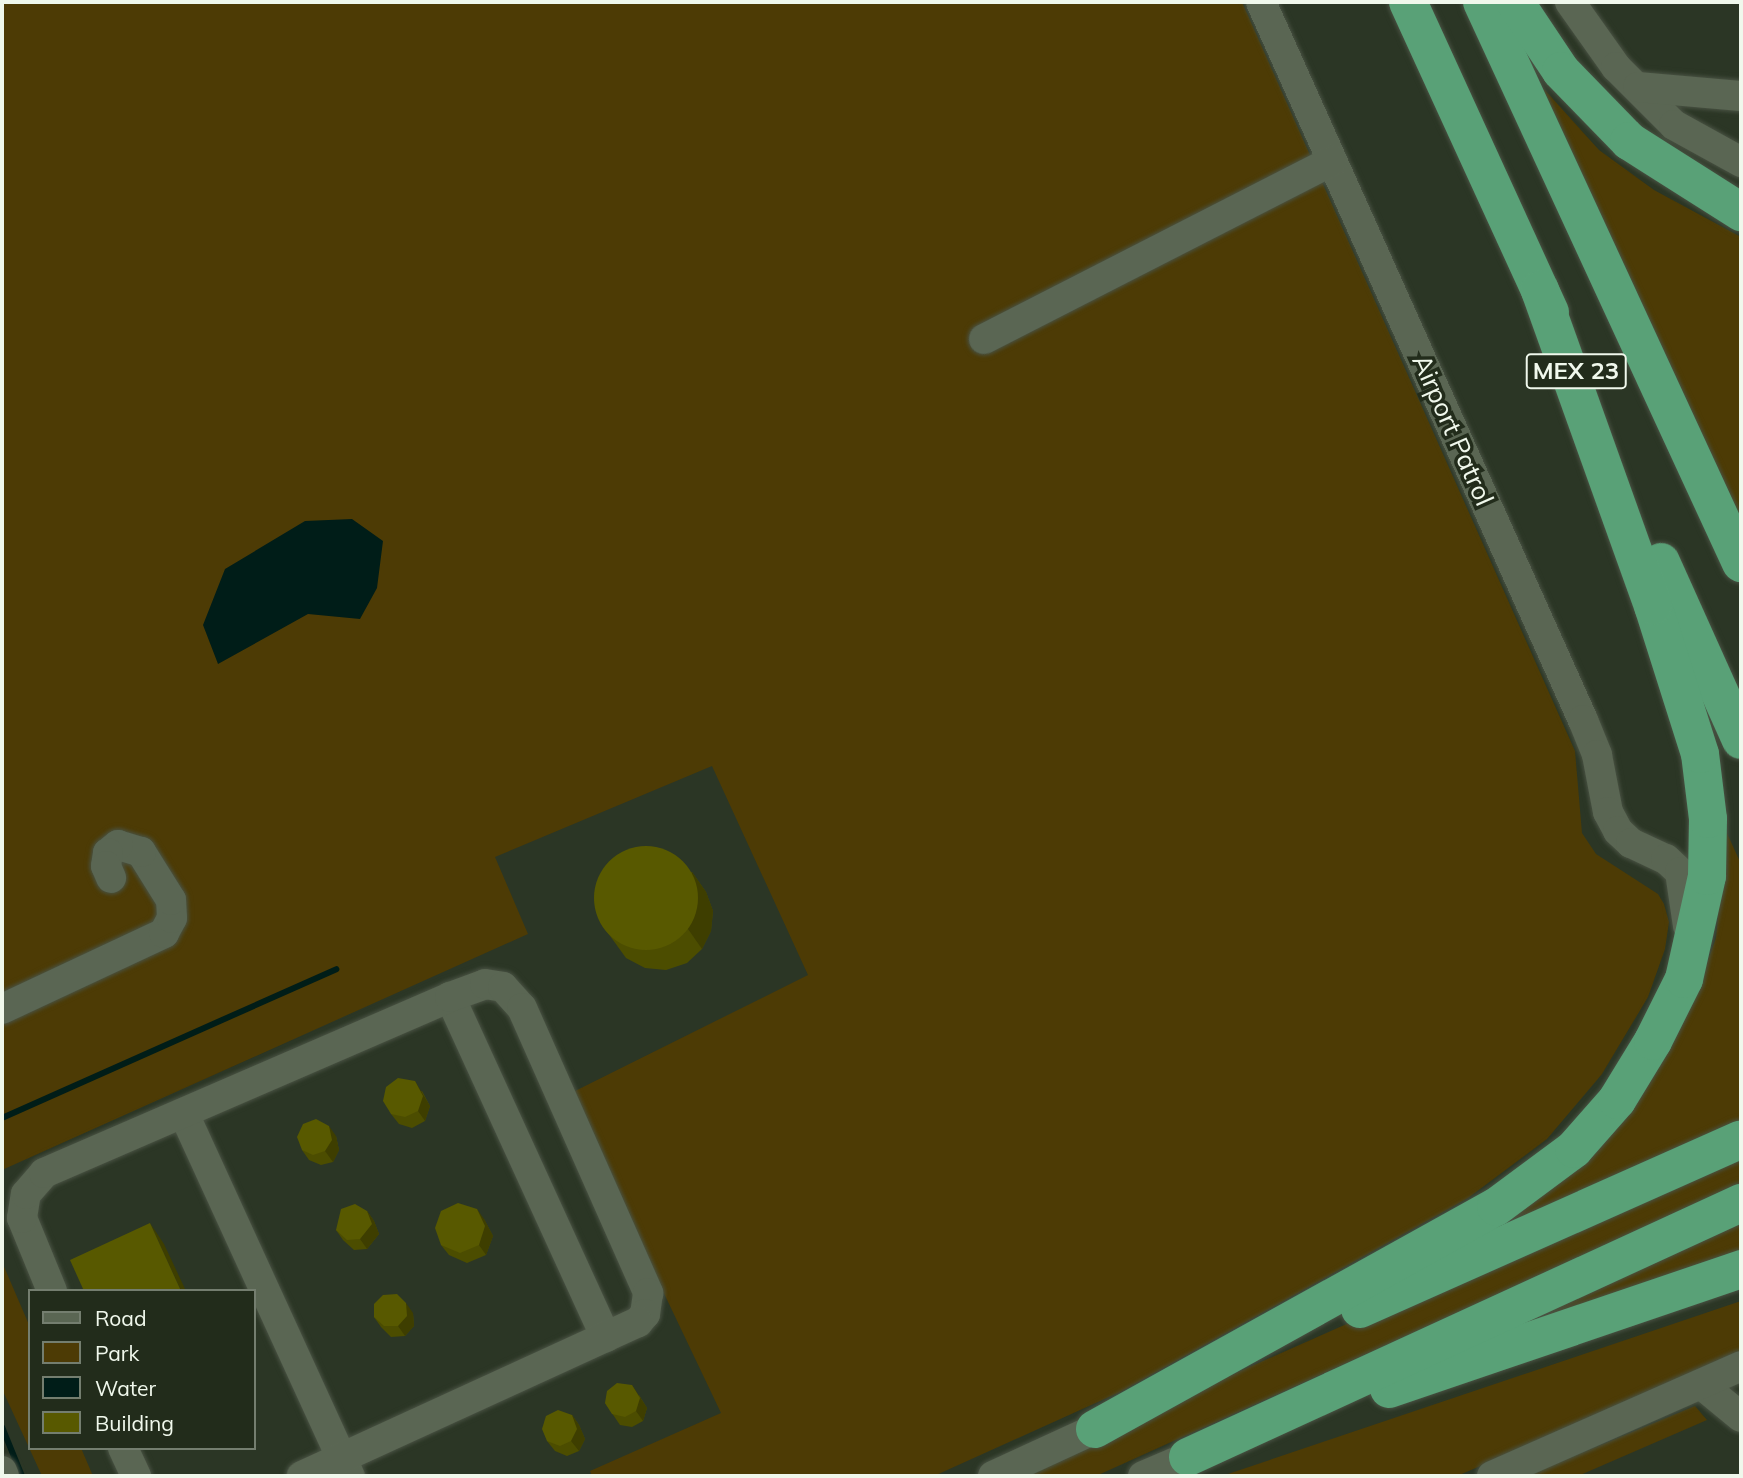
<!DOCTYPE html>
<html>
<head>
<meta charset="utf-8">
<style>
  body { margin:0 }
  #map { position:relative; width:1743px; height:1478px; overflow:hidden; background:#2b3625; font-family:Mulish,sans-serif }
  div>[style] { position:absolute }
  .green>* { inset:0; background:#4d3b05 }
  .water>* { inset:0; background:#001d18 }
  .stream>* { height:6px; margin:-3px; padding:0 3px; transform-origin:3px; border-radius:3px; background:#001d18 }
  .roads { filter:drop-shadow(0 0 2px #495243) drop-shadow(0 0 2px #495243) }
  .minor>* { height:30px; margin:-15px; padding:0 15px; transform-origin:15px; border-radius:15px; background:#5a6653 }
  .highway>* { height:38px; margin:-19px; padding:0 19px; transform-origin:19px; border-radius:19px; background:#59a177 }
  .wall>* { inset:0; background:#4c4d00 }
  .shaded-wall>* { inset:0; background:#3e3e00 }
  .building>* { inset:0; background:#585900 }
  .round { border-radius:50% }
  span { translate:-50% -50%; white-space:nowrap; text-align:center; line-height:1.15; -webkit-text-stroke:7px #222c1b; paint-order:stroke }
  .shield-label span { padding:2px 5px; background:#222c1b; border:2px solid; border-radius:5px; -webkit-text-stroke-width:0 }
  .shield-label { font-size:24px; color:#f0f8ec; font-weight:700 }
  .street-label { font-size:26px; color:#f0f8ec }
  .frame { position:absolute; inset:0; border:4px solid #f0f8ec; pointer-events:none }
  .legend { position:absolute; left:28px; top:1289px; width:228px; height:161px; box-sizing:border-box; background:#222c1b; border:2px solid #747e6f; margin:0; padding:9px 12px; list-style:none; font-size:21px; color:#f0f8ec }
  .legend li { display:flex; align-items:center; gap:14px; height:35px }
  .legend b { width:35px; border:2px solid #747e6f }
</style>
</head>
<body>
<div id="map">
  <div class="green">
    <i style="clip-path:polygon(2px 2px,1242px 2px,1575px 751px,1582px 833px,1596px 854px,1658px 894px,1664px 904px,1669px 922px,1665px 949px,1648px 997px,1602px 1074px,1547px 1139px,1468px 1198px,1120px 1392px,934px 1476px,592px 1476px,590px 1471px,721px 1413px,569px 1094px,808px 975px,712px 766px,495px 857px,528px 934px,2px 1170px)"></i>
    <i style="clip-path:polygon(1543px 88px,1599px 150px,1654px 190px,1741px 237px,1741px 525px)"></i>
    <i style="clip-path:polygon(1726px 831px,1741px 864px,1741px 1122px,1440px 1254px,1581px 1162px,1701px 980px,1716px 938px)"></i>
    <i style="clip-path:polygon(1741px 1149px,1741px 1185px,1096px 1476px,1004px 1476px)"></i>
    <i style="clip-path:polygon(1741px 1214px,1741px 1258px,1370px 1380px)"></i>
    <i style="clip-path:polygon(2px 1262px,30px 1327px,30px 1448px,81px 1448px,93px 1476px,42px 1476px,2px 1389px)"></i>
    <i style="clip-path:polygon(1741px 1301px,1741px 1361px,1717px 1365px,1457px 1476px,1222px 1476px)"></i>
    <i style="clip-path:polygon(1695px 1406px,1707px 1420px,1578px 1476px,1526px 1476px)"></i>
  </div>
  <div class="water">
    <i style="clip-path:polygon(352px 519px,383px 541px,377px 588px,360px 619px,308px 614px,218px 664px,203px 625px,225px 569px,305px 521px)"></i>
  </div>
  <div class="stream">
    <i style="left:2px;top:1118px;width:366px;rotate:-24deg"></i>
    <i style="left:2px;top:1427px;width:53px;rotate:67.8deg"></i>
  </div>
  <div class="roads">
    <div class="minor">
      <i style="left:1261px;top:2px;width:787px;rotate:65.85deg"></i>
      <i style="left:1583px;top:720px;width:38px;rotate:68deg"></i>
      <i style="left:1597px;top:755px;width:58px;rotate:79.1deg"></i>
      <i style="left:1608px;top:812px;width:21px;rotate:62deg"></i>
      <i style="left:1618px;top:831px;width:18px;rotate:43deg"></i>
      <i style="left:1631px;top:843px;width:38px;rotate:25deg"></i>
      <i style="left:1666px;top:859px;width:19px;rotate:43deg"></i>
      <i style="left:1680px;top:872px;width:55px;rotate:81.6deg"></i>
      <i style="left:1570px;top:2px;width:80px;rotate:54.7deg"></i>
      <i style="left:1616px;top:67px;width:82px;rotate:45deg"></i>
      <i style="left:1674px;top:125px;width:77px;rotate:28.9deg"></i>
      <i style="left:1638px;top:87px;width:103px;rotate:5deg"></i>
      <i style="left:984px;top:339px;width:391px;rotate:-27.1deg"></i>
      <i style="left:450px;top:997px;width:374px;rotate:65.4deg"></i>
      <i style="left:2px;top:1009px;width:179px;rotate:-25.1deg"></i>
      <i style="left:164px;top:933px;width:17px;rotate:-62deg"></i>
      <i style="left:172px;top:918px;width:18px;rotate:-93deg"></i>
      <i style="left:171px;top:900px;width:57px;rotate:-122deg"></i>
      <i style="left:141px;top:852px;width:24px;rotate:-163deg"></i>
      <i style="left:118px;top:845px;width:13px;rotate:141deg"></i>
      <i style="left:108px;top:853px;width:13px;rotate:99deg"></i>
      <i style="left:106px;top:866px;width:13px;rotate:67deg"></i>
      <i style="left:184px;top:1114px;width:398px;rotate:65.4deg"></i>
      <i style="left:52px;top:1291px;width:79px;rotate:-112.3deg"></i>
      <i style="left:22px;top:1218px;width:24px;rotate:-81deg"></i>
      <i style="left:26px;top:1194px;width:28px;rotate:-49deg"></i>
      <i style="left:44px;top:1173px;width:443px;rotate:-23.4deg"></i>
      <i style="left:450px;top:997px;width:37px;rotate:-20deg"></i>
      <i style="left:485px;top:984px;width:18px;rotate:9deg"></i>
      <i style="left:503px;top:987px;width:28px;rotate:48deg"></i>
      <i style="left:522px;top:1008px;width:312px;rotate:66.1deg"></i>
      <i style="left:648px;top:1293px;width:21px;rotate:98deg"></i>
      <i style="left:645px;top:1314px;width:11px;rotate:131deg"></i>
      <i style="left:638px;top:1322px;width:370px;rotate:155.4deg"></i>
      <i style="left:1702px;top:1385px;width:50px;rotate:39.4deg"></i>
      <i style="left:123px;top:1448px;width:31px;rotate:65deg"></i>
      <i style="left:2px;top:1471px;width:5px;rotate:68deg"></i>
      <i style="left:993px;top:1476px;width:112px;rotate:-24.7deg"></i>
      <i style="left:1143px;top:1476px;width:49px;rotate:-22.9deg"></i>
      <i style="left:1492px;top:1476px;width:272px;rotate:-23.8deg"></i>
    </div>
    <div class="highway">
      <i style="left:1408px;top:2px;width:341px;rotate:65.4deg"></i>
      <i style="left:1482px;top:2px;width:618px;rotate:65.22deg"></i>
      <i style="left:1515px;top:2px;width:83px;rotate:56.3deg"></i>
      <i style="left:1561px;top:71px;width:98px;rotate:45.8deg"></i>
      <i style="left:1629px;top:141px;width:133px;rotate:32.4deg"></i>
      <i style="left:1661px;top:562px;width:195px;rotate:65.8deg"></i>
      <i style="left:1360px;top:1309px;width:417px;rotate:-24deg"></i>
      <i style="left:1389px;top:1389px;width:372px;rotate:-18.8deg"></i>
      <i style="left:1095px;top:1429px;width:458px;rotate:-29deg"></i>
      <i style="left:1496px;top:1207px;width:97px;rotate:-36.6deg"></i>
      <i style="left:1574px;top:1149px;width:65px;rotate:-48.7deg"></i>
      <i style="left:1617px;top:1100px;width:69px;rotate:-58.6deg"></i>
      <i style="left:1653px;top:1041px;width:69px;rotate:-63.4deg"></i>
      <i style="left:1684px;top:979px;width:106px;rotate:-77.4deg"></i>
      <i style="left:1707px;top:876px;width:57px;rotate:-89deg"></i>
      <i style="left:1708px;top:819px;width:65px;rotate:-97deg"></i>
      <i style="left:1700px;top:754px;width:155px;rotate:-107.6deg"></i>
      <i style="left:1653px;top:606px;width:336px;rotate:-109.7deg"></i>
      <i style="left:1188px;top:1457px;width:609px;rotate:-24.67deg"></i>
    </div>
  </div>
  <div class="wall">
    <i style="clip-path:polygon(692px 872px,706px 892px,713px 911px,711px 931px,702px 949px,687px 963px,666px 970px,645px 968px,626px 958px,600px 922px)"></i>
    <i style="clip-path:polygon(422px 1091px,430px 1106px,425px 1121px,412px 1128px,399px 1124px,391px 1114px)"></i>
    <i style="clip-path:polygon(336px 1136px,339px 1150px,333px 1162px,321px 1165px,309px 1160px,302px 1150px)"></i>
    <i style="clip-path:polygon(367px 1211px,374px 1221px,379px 1234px,367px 1249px,354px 1250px,343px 1240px,336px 1230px)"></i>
    <i style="clip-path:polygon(484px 1219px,493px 1236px,486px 1255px,467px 1263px,449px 1255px,441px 1245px)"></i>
    <i style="clip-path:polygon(413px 1313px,414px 1326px,405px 1336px,391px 1337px,381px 1327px,374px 1317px)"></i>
    <i style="clip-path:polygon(639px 1395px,647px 1408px,643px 1421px,632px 1427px,620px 1425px,605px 1403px)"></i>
    <i style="clip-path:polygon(572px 1415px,579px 1425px,585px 1439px,579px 1451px,567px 1456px,555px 1451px,547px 1441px)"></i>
  </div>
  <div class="shaded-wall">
    <i style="clip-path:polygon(692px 872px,706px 892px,713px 911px,711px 931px,702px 949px,688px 929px)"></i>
    <i style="clip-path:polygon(415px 1081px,430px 1106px,425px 1121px,418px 1111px)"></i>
    <i style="clip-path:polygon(329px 1126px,336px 1136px,339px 1150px,333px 1162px,325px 1151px)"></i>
    <i style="clip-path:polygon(477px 1209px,484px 1219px,493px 1236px,486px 1255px,479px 1245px)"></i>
    <i style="clip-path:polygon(367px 1211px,374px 1221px,379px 1234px,367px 1249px,360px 1239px)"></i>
    <i style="clip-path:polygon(150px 1223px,164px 1244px,186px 1291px,181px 1291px)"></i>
    <i style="clip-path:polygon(406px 1303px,413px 1313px,414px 1326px,405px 1336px,398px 1326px)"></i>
    <i style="clip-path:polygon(632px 1385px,647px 1408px,643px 1421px,636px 1411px)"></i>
    <i style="clip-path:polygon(572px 1415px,579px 1425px,585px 1439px,579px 1451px,571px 1441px)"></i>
  </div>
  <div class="building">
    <i class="round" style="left:594px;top:846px;width:104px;height:104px"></i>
    <i style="clip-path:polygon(398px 1078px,415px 1081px,423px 1096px,418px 1111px,405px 1117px,391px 1114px,383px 1101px,386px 1087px)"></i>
    <i style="clip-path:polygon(316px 1119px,329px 1126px,332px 1140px,325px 1151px,313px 1155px,302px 1150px,297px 1137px,303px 1124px)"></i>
    <i style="clip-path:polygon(458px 1203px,477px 1209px,485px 1226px,479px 1245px,460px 1253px,441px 1245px,435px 1228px,441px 1211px)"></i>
    <i style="clip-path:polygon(355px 1204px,367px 1211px,372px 1224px,360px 1239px,347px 1240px,336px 1230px,341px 1209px)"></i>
    <i style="clip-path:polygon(150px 1223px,181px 1291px,84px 1291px,70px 1260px)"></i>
    <i style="clip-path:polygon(397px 1294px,406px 1303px,407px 1316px,398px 1326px,384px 1326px,374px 1317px,374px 1304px,383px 1295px)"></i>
    <i style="clip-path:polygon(617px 1383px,632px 1385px,640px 1398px,636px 1411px,625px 1417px,612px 1414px,605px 1403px,607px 1391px)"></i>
    <i style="clip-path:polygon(558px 1410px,572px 1415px,577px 1429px,571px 1441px,560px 1446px,547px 1441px,542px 1429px,546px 1416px)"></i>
  </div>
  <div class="shield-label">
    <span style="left:1576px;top:371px">MEX 23</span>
  </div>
  <div class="street-label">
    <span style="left:1453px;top:430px;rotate:66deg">Airport Patrol</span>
  </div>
  <div class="frame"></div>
  <ul class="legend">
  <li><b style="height:9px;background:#5a6653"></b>Road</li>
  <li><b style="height:19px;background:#4d3b05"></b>Park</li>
  <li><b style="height:19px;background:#001d18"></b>Water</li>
  <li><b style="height:19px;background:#585900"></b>Building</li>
  </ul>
</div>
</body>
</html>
